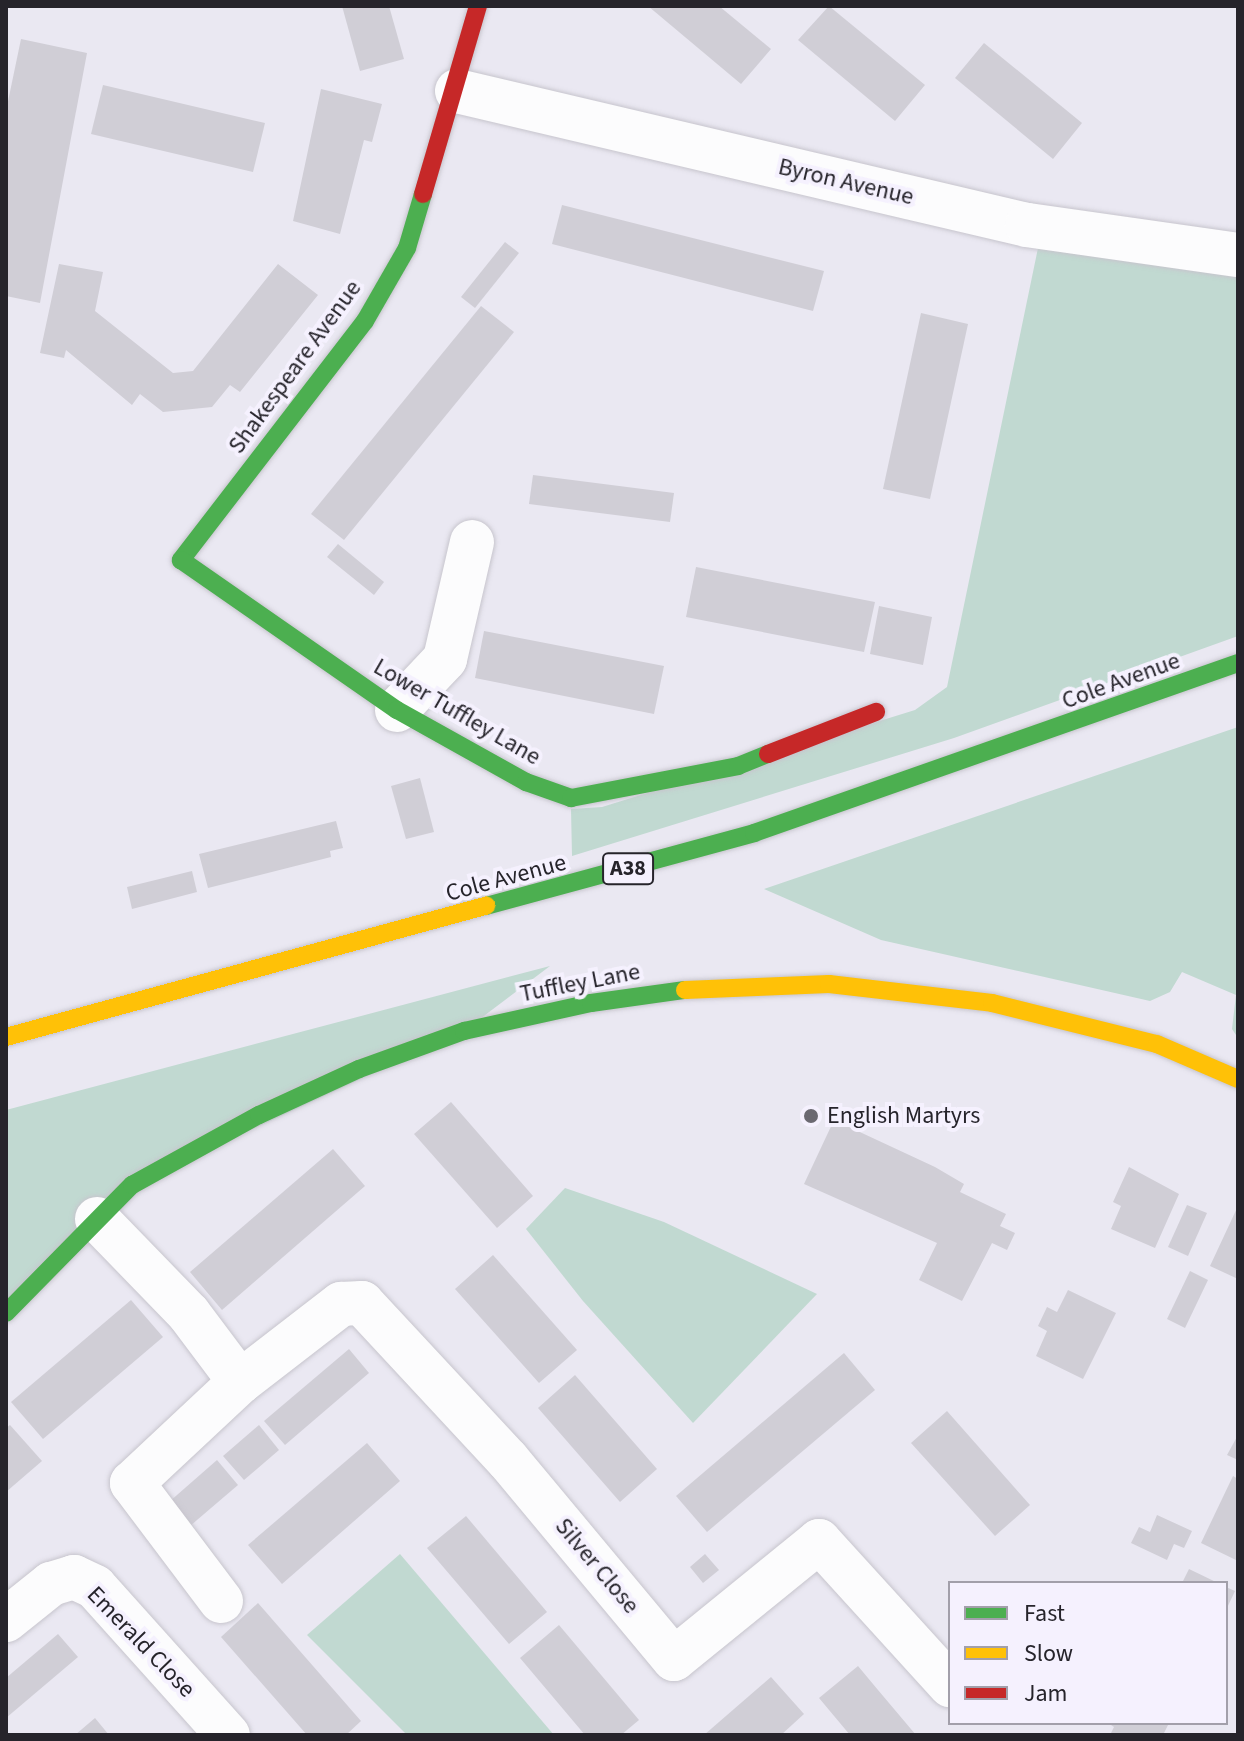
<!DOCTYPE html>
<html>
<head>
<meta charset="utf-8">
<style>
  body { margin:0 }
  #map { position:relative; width:1244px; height:1741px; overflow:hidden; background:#eae8f2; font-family:"Source Sans 3",sans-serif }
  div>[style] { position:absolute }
  .green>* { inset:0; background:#c1d9d1 }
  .building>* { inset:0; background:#d0ced6 }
  .roads { filter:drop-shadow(0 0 2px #c7c5cd) drop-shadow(0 0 2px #c7c5cd) }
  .street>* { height:44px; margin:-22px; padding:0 22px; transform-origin:22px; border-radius:22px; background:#fcfcfd }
  .fast>* { height:18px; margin:-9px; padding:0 9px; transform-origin:9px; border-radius:9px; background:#4caf50 }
  .slow>* { height:18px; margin:-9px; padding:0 9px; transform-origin:9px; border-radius:9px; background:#ffc107 }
  .jam>* { height:18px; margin:-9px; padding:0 9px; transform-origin:9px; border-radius:9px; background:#c62828 }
  .dots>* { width:22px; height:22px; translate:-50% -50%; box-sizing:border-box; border:4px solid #f5f1fe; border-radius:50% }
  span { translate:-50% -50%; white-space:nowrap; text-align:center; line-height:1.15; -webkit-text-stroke:8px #f5f1fe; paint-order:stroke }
  .shield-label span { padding:2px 6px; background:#f5f1fe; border:2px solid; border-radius:6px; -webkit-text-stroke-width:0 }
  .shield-label { font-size:22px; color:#26242b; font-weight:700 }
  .street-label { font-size:24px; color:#26242b }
  .poi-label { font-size:24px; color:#26242b }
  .left { translate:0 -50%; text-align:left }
  .frame { position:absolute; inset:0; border:8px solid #26242b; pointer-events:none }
  .legend { position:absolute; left:948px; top:1581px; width:280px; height:144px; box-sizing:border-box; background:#f5f1fe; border:2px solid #a29faa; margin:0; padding:10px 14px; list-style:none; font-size:24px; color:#26242b }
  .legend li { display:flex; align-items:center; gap:16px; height:40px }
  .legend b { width:40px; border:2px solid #a29faa }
</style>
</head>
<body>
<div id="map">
  <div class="green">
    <i style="clip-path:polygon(1038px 248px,1238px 275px,1238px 636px,954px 738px,572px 856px,571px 809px,602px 807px,915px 710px,947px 687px)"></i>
    <i style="clip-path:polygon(1238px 727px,1238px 1038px,1232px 1029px,1236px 995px,1182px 972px,1170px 992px,1150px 1001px,881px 940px,764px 889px)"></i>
    <i style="clip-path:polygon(550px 966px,464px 1031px,132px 1185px,6px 1313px,6px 1110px)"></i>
    <i style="clip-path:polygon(565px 1188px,664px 1222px,817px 1294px,693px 1423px,583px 1301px,526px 1229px)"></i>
    <i style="clip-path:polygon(400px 1554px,554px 1735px,407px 1735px,307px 1635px)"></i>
  </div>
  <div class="building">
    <i style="clip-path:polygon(342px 6px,389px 6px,404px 59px,360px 71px)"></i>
    <i style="clip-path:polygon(648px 6px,719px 6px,771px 49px,741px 84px)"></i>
    <i style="clip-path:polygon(829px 6px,925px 85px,895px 121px,798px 40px)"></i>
    <i style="clip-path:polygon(21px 39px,87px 53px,40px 303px,6px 296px,6px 111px)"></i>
    <i style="clip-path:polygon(984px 43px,1082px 123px,1053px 159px,955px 78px)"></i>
    <i style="clip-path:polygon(103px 85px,265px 123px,253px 172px,91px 134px)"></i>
    <i style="clip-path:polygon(321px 89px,382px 104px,372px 142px,364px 140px,340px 234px,293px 221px)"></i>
    <i style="clip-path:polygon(562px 205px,824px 271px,813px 311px,552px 244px)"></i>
    <i style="clip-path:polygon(505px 242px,519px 253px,475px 308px,461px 297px)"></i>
    <i style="clip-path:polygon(59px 264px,103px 272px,95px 311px,173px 373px,193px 371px,278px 264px,318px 295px,240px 392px,230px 385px,212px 407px,163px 412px,140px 394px,132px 405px,66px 350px,64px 358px,40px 353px)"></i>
    <i style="clip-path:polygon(481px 306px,514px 332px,344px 540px,311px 514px)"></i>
    <i style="clip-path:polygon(921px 313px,968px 324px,930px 499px,883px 489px)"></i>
    <i style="clip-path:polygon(533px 475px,674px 493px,670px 522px,529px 504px)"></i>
    <i style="clip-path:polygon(338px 544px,384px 582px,374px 595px,327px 557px)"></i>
    <i style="clip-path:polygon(696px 567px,875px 602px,864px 652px,686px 617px)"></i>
    <i style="clip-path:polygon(879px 606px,932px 617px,923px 665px,870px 654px)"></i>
    <i style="clip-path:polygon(484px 631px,664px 666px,654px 714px,475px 678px)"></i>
    <i style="clip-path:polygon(420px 778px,434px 832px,406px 839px,391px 786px)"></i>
    <i style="clip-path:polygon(336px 821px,343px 848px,330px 851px,331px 857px,208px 888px,199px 854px)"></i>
    <i style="clip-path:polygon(192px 871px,197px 892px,132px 909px,127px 887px)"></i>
    <i style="clip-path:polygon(451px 1102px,533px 1196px,497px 1228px,414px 1134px)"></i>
    <i style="clip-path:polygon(834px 1120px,935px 1167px,964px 1184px,960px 1192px,1006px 1214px,1000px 1226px,1015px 1233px,1007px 1250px,992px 1243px,962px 1301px,919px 1280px,937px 1243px,804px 1184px)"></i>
    <i style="clip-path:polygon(333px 1149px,365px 1186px,222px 1310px,190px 1272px)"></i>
    <i style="clip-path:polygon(1129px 1167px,1179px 1194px,1155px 1248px,1111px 1229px,1121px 1206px,1113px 1202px)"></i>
    <i style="clip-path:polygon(1187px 1205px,1207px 1213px,1188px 1256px,1168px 1247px)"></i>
    <i style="clip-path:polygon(1238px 1206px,1238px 1279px,1210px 1266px)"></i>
    <i style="clip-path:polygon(493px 1255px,577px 1350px,539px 1383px,455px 1289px)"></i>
    <i style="clip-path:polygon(1190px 1271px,1208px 1280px,1185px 1328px,1167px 1319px)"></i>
    <i style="clip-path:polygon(1068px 1290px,1116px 1313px,1083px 1379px,1036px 1356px,1047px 1331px,1038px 1326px,1047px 1307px,1057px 1312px)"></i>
    <i style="clip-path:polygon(131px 1300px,163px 1337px,43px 1439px,11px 1402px)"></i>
    <i style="clip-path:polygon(349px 1349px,369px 1373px,285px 1445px,264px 1421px)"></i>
    <i style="clip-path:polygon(844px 1353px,875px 1390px,707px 1532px,676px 1496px)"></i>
    <i style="clip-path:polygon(575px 1375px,657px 1469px,620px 1502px,538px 1408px)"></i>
    <i style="clip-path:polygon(947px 1411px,1030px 1505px,995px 1536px,911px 1443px)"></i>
    <i style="clip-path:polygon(10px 1425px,42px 1461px,6px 1492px,6px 1428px)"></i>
    <i style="clip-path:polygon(259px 1425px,279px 1450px,244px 1480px,223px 1456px)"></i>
    <i style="clip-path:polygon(1238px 1435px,1238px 1460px,1227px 1455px)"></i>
    <i style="clip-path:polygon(367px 1443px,400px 1481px,282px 1584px,248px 1545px)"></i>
    <i style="clip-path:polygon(217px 1460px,238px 1485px,190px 1526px,169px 1502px)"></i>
    <i style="clip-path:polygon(1233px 1476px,1238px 1479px,1238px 1561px,1201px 1543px)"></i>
    <i style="clip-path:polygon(1157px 1515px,1192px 1531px,1184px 1548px,1174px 1544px,1167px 1560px,1131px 1543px,1139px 1527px,1150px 1532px)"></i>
    <i style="clip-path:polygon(466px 1516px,547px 1612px,509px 1644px,427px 1548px)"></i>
    <i style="clip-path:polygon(705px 1554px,719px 1570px,703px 1583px,690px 1567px)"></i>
    <i style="clip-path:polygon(1189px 1569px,1218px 1583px,1182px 1583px)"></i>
    <i style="clip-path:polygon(1226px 1587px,1235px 1591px,1226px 1610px)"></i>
    <i style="clip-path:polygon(258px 1603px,361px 1721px,346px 1735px,307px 1735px,221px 1637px)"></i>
    <i style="clip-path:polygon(559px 1625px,639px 1720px,621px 1735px,585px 1735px,520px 1658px)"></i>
    <i style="clip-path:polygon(58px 1634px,78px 1657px,6px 1718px,6px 1678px)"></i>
    <i style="clip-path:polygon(858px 1666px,878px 1690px,916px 1735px,850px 1735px,819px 1698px)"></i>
    <i style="clip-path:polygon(771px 1677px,804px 1714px,781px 1735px,704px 1735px)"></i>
    <i style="clip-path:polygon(95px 1718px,109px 1735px,75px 1735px)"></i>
    <i style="clip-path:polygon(1108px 1723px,1169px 1723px,1163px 1735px,1110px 1735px,1114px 1727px)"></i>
  </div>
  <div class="roads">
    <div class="street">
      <i style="left:457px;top:91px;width:586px;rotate:13.23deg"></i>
      <i style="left:1027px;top:225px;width:213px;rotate:8.1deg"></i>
      <i style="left:397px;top:710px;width:70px;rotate:-46.7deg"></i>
      <i style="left:445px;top:659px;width:120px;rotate:-77deg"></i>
      <i style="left:97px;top:1219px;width:132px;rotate:45.9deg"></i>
      <i style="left:189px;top:1314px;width:85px;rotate:53.1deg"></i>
      <i style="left:221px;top:1601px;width:148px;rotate:-127deg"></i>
      <i style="left:132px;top:1483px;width:148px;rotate:-43.1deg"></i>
      <i style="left:240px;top:1382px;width:128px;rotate:-37.7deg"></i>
      <i style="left:341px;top:1304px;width:21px;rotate:-3deg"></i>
      <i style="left:362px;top:1303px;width:214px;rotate:47.1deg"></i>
      <i style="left:508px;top:1460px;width:259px;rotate:50.2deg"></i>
      <i style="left:674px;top:1659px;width:187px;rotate:-39.1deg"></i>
      <i style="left:819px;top:1541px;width:195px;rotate:47.7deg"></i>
      <i style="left:6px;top:1620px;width:58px;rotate:-38.7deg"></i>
      <i style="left:51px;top:1584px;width:24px;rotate:-17deg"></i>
      <i style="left:74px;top:1577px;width:23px;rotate:25deg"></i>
      <i style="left:95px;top:1587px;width:199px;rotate:48.1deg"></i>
    </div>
    <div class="fast">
      <i style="left:423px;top:194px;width:56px;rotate:106.5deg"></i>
      <i style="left:407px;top:248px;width:84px;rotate:119.9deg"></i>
      <i style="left:365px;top:321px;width:302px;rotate:127.6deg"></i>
      <i style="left:181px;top:560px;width:263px;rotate:34.8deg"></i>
      <i style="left:397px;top:710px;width:148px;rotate:29.2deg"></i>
      <i style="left:526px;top:782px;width:48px;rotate:19.6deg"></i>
      <i style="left:571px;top:798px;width:170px;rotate:-10.8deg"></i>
      <i style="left:738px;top:766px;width:32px;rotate:-22deg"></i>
      <i style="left:486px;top:906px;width:278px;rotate:-15.2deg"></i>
      <i style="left:754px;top:833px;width:513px;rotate:-19.35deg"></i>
      <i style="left:6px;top:1313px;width:180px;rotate:-45.5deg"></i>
      <i style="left:132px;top:1185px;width:145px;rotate:-28.9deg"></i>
      <i style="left:259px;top:1115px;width:110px;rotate:-24.7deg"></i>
      <i style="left:359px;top:1069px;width:112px;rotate:-19.9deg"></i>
      <i style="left:464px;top:1031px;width:130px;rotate:-12.4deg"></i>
      <i style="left:591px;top:1003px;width:95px;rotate:-7.9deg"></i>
    </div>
    <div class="slow">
      <i style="left:685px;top:990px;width:144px;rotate:-2.4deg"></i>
      <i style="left:829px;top:984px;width:164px;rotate:6.6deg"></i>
      <i style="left:992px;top:1003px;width:170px;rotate:14deg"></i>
      <i style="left:1157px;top:1044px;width:88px;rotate:23.4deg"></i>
      <i style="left:6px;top:1037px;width:498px;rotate:-15.3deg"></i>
    </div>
    <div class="jam">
      <i style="left:423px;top:194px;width:196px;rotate:-73.7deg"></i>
      <i style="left:768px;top:754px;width:116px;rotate:-21.3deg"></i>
    </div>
  </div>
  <div class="dots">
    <i style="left:811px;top:1116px;background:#6b6971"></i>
  </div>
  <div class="shield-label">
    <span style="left:628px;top:869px">A38</span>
  </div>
  <div class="street-label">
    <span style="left:846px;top:182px;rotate:13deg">Byron Avenue</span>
    <span style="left:295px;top:367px;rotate:-54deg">Shakespeare Avenue</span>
    <span style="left:1121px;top:681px;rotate:-20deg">Cole Avenue</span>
    <span style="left:457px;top:712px;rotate:30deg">Lower Tuffley Lane</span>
    <span style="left:506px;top:878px;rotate:-15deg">Cole Avenue</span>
    <span style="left:580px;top:983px;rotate:-11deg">Tuffley Lane</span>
    <span style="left:597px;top:1566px;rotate:50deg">Silver Close</span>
    <span style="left:141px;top:1642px;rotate:46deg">Emerald Close</span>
  </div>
  <div class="poi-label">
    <span class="left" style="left:827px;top:1116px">English Martyrs</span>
  </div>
  <div class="frame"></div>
  <ul class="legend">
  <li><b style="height:10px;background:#4caf50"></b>Fast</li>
  <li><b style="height:10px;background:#ffc107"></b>Slow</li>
  <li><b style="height:10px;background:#c62828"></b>Jam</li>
  </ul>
</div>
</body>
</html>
